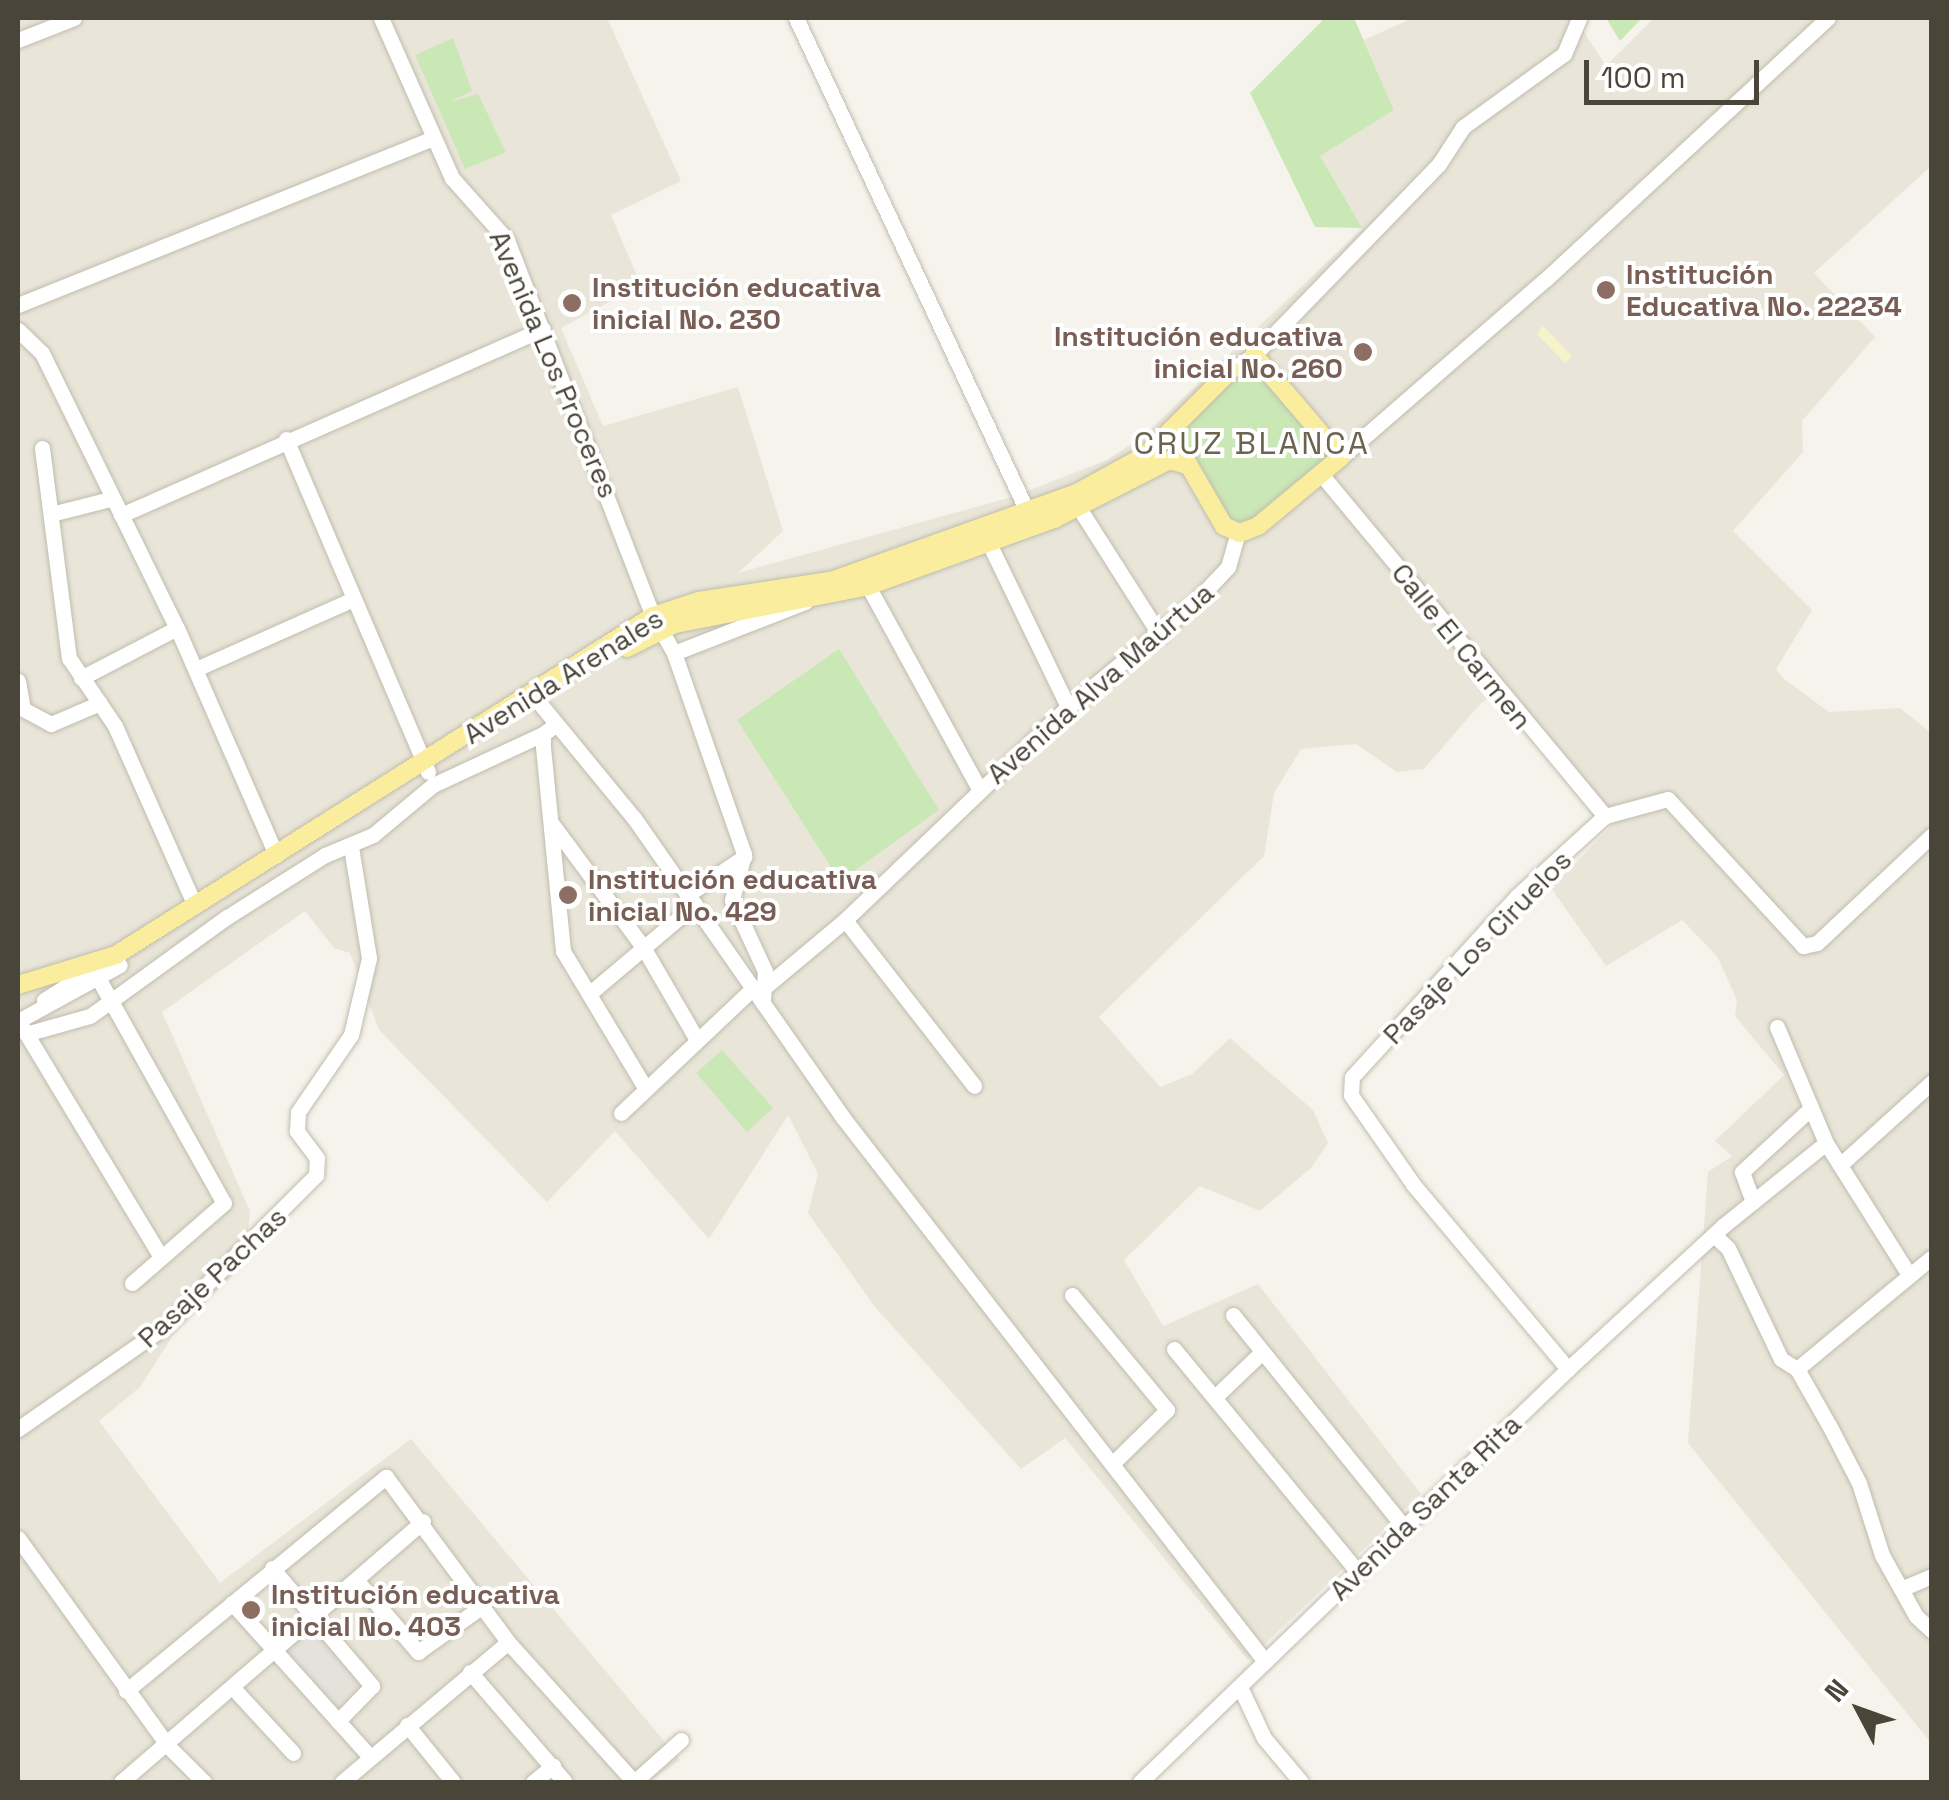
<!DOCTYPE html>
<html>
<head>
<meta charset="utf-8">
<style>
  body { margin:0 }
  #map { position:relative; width:1949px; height:1800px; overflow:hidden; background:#f5f3eb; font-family:"Space Grotesk",sans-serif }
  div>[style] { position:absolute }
  .residential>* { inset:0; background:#e9e6d9 }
  .industrial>* { inset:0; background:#e5e2dc }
  .green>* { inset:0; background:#cae7b6 }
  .sand>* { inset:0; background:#f7f3c9 }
  .roads { filter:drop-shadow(0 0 2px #c0bcae) drop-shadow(0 0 2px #c0bcae) }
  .minor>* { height:15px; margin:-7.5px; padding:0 7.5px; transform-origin:7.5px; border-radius:7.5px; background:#fff }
  .major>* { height:18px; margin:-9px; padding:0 9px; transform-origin:9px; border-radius:9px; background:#faed9e }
  .dots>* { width:28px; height:28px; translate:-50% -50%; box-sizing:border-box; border:5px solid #fff; border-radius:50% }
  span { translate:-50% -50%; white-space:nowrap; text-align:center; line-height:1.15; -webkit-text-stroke:8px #fff; paint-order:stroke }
  .education-label { font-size:28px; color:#785e54; font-weight:700 }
  .left { translate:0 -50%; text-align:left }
  .right { translate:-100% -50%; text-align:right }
  .street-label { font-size:28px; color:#494539 }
  .quarter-label { font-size:32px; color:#6b6450; letter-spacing:2.5px }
  .frame { position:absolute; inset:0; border:20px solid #494539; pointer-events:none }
  .north { position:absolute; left:1809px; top:1660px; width:100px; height:100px; -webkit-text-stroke:8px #fff; paint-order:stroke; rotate:311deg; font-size:28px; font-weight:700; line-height:40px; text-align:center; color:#494539 }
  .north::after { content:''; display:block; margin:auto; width:35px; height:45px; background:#494539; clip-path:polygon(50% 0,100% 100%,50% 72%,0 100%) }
  .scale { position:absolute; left:1584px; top:60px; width:175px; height:45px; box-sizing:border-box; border:5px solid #494539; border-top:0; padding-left:12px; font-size:30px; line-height:35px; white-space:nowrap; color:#494539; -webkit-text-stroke:8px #fff; paint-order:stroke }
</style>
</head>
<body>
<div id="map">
  <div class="residential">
    <i style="clip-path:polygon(18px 18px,607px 18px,681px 181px,611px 215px,641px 285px,561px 328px,603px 426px,738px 387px,783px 531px,738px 573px,1012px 497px,1107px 460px,1143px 436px,1362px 229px,1319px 156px,1394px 110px,1364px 40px,1413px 18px,1575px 18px,1606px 66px,1654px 18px,1931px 18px,1931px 166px,1814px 273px,1875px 337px,1802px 421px,1803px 452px,1733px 531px,1812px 610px,1776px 669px,1784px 679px,1829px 712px,1900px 708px,1931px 733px,1931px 1743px,1688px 1443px,1708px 1172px,1732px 1156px,1715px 1141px,1784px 1075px,1735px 1016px,1737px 1000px,1717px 956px,1682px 920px,1606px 966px,1551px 888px,1613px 824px,1509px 687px,1481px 703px,1424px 769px,1397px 772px,1356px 744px,1301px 749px,1274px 793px,1264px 856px,1099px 1017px,1160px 1087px,1192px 1074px,1230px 1038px,1313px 1110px,1328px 1143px,1311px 1168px,1260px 1211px,1200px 1186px,1124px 1260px,1163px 1326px,1258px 1284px,1421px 1494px,1248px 1660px,1065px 1438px,1021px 1469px,875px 1307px,808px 1213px,818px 1174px,788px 1115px,709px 1239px,615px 1131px,547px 1202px,379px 1030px,350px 953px,334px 948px,305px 911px,162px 1012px,250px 1211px,245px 1263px,172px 1337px,140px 1387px,99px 1421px,220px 1583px,411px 1439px,680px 1760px,649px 1782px,18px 1782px)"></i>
  </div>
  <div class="industrial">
    <i style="clip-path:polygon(308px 1624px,361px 1684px,332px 1709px,279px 1650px)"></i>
  </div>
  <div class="green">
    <i style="clip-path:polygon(1325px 18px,1354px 18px,1394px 110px,1320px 156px,1362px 228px,1315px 227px,1250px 93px)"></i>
    <i style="clip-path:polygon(1606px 18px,1642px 18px,1620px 41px)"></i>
    <i style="clip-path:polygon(453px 38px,472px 91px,450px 102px,478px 94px,506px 152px,465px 169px,415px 55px)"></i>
    <i style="clip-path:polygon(1242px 369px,1262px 375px,1329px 459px,1252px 520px,1232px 522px,1182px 432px)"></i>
    <i style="clip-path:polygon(839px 649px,939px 810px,840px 881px,737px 720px)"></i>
    <i style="clip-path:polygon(722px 1050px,773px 1108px,747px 1132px,696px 1073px)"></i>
  </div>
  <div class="sand">
    <i style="clip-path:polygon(1543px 326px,1572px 356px,1565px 363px,1537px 334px)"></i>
  </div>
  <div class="roads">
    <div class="minor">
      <i style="left:381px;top:18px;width:175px;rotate:66.1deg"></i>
      <i style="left:452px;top:178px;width:83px;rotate:48.4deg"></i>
      <i style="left:507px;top:240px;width:403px;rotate:68.8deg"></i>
      <i style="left:653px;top:616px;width:43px;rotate:60.4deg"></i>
      <i style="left:674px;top:653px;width:213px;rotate:70.8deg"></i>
      <i style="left:744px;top:854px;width:48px;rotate:104.6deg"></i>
      <i style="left:732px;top:900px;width:78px;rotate:65.1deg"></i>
      <i style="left:765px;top:971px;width:32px;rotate:94deg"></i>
      <i style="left:763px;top:1003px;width:141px;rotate:55.1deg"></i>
      <i style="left:844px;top:1119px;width:685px;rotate:52.18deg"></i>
      <i style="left:796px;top:18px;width:544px;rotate:64.89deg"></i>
      <i style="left:18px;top:40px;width:60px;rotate:-21.4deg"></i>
      <i style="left:18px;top:305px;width:448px;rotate:-21.9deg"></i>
      <i style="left:18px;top:330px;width:33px;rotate:44deg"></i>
      <i style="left:42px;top:353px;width:306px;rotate:63.9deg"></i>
      <i style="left:177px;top:628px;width:248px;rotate:66.4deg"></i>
      <i style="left:1231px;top:370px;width:27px;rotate:-33deg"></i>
      <i style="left:1254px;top:355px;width:266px;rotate:-45.9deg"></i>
      <i style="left:1439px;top:164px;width:44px;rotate:-57deg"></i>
      <i style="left:1463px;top:127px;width:125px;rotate:-35.9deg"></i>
      <i style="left:1564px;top:54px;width:39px;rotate:-67deg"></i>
      <i style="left:286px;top:439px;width:362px;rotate:66.9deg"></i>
      <i style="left:42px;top:448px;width:212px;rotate:82.7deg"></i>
      <i style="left:69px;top:658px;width:82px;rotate:55.9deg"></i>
      <i style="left:115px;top:726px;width:197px;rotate:66deg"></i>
      <i style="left:1341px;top:457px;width:271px;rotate:-41deg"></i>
      <i style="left:1546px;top:279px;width:384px;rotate:-42.8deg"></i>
      <i style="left:1321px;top:474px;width:445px;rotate:50.3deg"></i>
      <i style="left:1079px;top:508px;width:151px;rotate:57.5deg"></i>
      <i style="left:51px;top:514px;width:61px;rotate:-14.3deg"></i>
      <i style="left:121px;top:515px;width:461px;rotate:-23.8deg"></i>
      <i style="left:985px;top:535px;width:191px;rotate:64.2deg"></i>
      <i style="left:868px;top:586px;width:231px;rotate:61.3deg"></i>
      <i style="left:674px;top:653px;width:141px;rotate:-21.3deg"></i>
      <i style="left:196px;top:669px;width:172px;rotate:-24deg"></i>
      <i style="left:81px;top:678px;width:108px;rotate:-27.5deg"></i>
      <i style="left:18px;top:681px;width:28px;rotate:80deg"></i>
      <i style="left:532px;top:694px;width:161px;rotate:50.6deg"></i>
      <i style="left:634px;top:818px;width:226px;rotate:55.1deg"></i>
      <i style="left:23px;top:709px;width:32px;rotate:28deg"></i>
      <i style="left:51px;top:724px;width:53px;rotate:-23.2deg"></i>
      <i style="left:555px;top:725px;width:15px;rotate:143deg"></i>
      <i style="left:543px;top:734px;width:13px;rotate:90deg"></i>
      <i style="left:543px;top:747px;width:205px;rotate:84.4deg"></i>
      <i style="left:563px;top:951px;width:157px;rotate:59deg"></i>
      <i style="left:552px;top:824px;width:153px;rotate:53.5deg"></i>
      <i style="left:643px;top:947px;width:105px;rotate:59.8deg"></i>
      <i style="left:687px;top:895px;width:69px;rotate:-33.7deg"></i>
      <i style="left:845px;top:920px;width:210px;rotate:52.1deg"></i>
      <i style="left:93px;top:969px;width:268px;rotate:60.8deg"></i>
      <i style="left:224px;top:1203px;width:122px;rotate:139deg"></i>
      <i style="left:765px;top:987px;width:104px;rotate:-39.9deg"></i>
      <i style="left:845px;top:920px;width:308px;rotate:-43.7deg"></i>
      <i style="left:1068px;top:707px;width:162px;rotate:-39.5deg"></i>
      <i style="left:1193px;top:604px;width:51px;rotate:-46.6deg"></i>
      <i style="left:1228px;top:567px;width:35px;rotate:-74deg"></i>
      <i style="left:589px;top:994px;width:139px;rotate:-40.3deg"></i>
      <i style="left:44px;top:1000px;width:67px;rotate:-32.3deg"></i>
      <i style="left:18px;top:1020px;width:277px;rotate:58.9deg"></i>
      <i style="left:18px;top:1021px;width:116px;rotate:-28.8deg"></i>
      <i style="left:1777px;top:1027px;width:126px;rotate:67.1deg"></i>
      <i style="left:1826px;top:1143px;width:154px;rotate:57.8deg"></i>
      <i style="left:29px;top:1033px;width:63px;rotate:-15.6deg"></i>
      <i style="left:90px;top:1016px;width:169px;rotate:-35.9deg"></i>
      <i style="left:227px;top:917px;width:116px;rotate:-32.3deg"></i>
      <i style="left:325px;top:855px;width:52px;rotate:-22.6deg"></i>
      <i style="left:373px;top:835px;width:78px;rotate:-39.8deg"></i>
      <i style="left:433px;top:785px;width:121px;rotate:-24.9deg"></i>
      <i style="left:621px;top:1113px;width:180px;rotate:-43.4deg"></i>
      <i style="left:1840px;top:1165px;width:124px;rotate:-42.1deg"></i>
      <i style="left:1753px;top:1202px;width:32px;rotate:-110deg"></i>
      <i style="left:1742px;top:1172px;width:94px;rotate:-42.8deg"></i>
      <i style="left:1714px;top:1235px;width:19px;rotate:43deg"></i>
      <i style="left:1728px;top:1248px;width:123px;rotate:64.5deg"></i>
      <i style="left:1781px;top:1359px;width:19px;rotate:32deg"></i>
      <i style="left:1797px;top:1369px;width:67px;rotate:60.4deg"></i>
      <i style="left:1830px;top:1427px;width:63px;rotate:62.6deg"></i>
      <i style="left:1859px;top:1483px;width:76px;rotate:72.3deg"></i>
      <i style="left:1882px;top:1555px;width:70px;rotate:60.9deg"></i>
      <i style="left:1916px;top:1616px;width:22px;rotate:43deg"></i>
      <i style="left:1072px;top:1295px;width:149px;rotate:50.4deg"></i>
      <i style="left:1167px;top:1410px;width:76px;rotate:135.5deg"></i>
      <i style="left:1233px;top:1315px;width:272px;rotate:51.1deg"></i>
      <i style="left:1174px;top:1349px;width:289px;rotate:50.5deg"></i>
      <i style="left:1568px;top:1369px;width:241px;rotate:-130deg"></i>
      <i style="left:1413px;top:1184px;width:108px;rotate:-124.9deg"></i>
      <i style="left:1351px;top:1095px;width:18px;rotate:-87deg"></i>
      <i style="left:1352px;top:1077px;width:245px;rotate:-47.6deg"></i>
      <i style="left:1517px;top:896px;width:119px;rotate:-42.3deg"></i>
      <i style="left:1605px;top:816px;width:65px;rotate:-15.1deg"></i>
      <i style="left:1668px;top:799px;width:200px;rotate:47.4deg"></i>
      <i style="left:1803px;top:946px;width:14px;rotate:-12deg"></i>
      <i style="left:1817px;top:943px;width:158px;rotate:-43.2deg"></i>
      <i style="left:1797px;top:1369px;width:175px;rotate:-39.7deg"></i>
      <i style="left:1216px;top:1396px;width:64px;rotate:-43.7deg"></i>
      <i style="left:18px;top:1429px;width:178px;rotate:-34.9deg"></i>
      <i style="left:164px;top:1327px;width:215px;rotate:-45deg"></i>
      <i style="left:316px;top:1175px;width:17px;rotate:-87deg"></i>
      <i style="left:317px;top:1158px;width:34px;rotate:-127deg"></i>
      <i style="left:297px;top:1131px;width:19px;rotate:-87deg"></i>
      <i style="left:298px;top:1112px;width:93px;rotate:-55.5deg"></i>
      <i style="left:351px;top:1035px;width:79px;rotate:-76.8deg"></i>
      <i style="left:369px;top:958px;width:112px;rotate:-99.2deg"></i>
      <i style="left:18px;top:1538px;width:256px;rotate:54.2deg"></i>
      <i style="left:168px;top:1746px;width:51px;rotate:45deg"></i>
      <i style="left:272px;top:1568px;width:155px;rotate:49.7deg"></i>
      <i style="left:372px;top:1686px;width:49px;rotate:134.2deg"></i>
      <i style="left:357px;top:1581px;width:94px;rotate:49.3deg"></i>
      <i style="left:418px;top:1652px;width:81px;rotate:-35.5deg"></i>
      <i style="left:1901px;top:1589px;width:34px;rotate:-23deg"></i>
      <i style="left:232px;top:1603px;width:207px;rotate:48.1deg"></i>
      <i style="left:470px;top:1672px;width:145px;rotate:49.2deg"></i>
      <i style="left:1240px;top:1687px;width:56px;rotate:64.8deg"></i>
      <i style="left:1264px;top:1738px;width:57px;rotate:49.9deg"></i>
      <i style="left:234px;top:1689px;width:87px;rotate:47.3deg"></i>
      <i style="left:126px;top:1691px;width:337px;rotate:-39.5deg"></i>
      <i style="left:386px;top:1477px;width:205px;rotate:53.5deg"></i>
      <i style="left:508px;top:1642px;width:188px;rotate:48deg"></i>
      <i style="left:634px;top:1782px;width:63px;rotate:-41.8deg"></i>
      <i style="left:407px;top:1725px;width:73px;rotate:51.1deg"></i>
      <i style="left:121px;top:1782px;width:399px;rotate:-40.8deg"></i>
      <i style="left:342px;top:1782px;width:217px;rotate:-40.1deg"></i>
      <i style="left:533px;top:1782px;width:26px;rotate:-39deg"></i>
      <i style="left:1140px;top:1782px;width:595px;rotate:-43.98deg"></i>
      <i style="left:1568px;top:1369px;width:211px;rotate:-42.7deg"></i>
      <i style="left:1723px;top:1226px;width:132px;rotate:-38.9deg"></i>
    </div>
    <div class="major">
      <i style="left:1184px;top:457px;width:80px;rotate:59.9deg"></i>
      <i style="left:1224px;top:526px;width:17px;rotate:24deg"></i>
      <i style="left:1240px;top:533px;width:19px;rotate:-21deg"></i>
      <i style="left:1258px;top:526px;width:108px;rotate:-39.7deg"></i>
      <i style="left:1341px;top:457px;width:134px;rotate:-130.5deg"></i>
      <i style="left:627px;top:648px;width:54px;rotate:-26.6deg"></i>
      <i style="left:675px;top:624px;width:197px;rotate:-11.1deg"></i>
      <i style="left:868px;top:586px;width:198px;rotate:-19.8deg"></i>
      <i style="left:1054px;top:519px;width:130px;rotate:-27deg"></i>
      <i style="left:1170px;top:460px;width:19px;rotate:16deg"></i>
      <i style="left:18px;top:985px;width:102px;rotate:-17deg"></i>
      <i style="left:116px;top:955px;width:635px;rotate:-32.26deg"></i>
      <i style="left:653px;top:616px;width:48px;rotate:-18.1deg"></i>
      <i style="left:699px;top:601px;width:137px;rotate:-8.8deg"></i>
      <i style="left:834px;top:580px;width:258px;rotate:-19.7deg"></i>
      <i style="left:1077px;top:493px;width:79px;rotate:-28.8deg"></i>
      <i style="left:1146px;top:455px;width:120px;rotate:-45deg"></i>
    </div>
  </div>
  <div class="dots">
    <i style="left:1606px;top:290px;background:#8d6e63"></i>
    <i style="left:572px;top:303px;background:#8d6e63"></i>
    <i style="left:1363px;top:352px;background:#8d6e63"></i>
    <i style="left:568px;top:895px;background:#8d6e63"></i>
    <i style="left:251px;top:1610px;background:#8d6e63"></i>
  </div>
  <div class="education-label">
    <span class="left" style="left:1626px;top:290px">Institución<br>Educativa No. 22234</span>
    <span class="left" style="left:592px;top:303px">Institución educativa<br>inicial No. 230</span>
    <span class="right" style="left:1343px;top:352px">Institución educativa<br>inicial No. 260</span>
    <span class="left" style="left:588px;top:895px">Institución educativa<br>inicial No. 429</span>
    <span class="left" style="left:271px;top:1610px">Institución educativa<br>inicial No. 403</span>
  </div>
  <div class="street-label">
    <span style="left:554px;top:364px;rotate:67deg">Avenida Los Proceres</span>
    <span style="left:1462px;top:646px;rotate:51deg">Calle El Carmen</span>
    <span style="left:563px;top:676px;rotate:-32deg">Avenida Arenales</span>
    <span style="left:1100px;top:683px;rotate:-41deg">Avenida Alva Maúrtua</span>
    <span style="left:1477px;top:947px;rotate:-46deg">Pasaje Los Ciruelos</span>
    <span style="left:212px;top:1277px;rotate:-43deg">Pasaje Pachas</span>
    <span style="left:1425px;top:1507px;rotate:-44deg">Avenida Santa Rita</span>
  </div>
  <div class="quarter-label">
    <span style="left:1252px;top:443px">CRUZ BLANCA</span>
  </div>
  <div class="frame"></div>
  <div class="north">N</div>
  <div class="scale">100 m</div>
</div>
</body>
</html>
